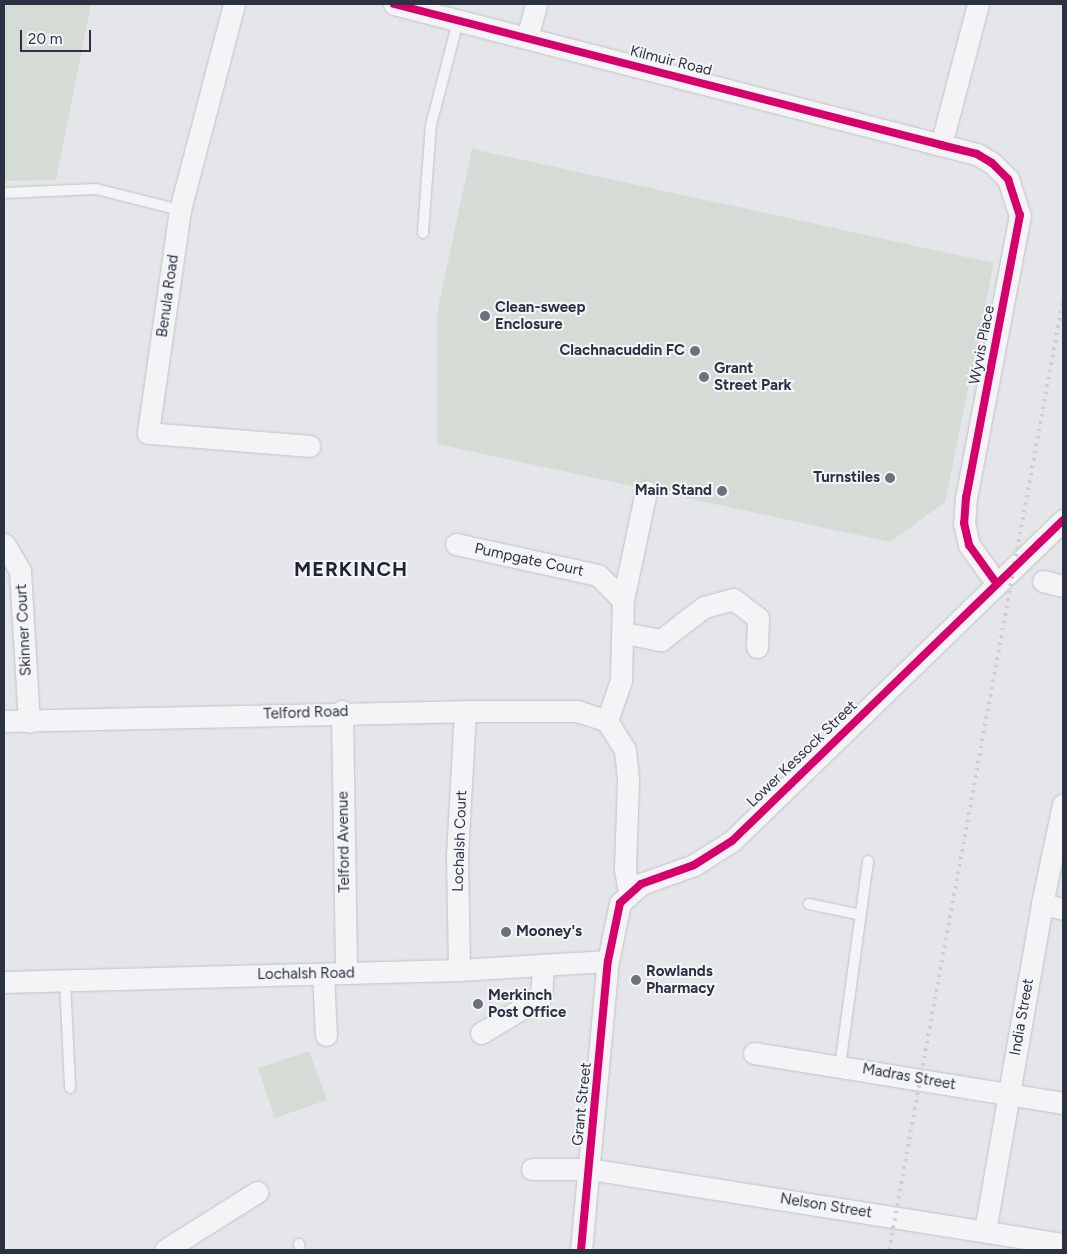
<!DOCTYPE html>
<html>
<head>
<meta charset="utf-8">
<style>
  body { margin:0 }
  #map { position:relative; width:1067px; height:1254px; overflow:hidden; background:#e4e6e9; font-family:Figtree,sans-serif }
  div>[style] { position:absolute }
  .green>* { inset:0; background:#d5dcd5 }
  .roads { filter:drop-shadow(0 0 1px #c1c3c6) drop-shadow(0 0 1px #c1c3c6) }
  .lane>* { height:10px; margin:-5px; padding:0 5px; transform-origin:5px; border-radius:5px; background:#f4f4f6 }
  .street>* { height:21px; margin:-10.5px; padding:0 10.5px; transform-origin:10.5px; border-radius:10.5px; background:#f4f4f6 }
  .rail>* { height:4px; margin-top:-2px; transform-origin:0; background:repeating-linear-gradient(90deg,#cdced1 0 2.5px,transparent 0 7.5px) }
  .cycleway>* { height:8px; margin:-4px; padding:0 4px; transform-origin:4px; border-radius:4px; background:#d6006c }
  .dots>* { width:14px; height:14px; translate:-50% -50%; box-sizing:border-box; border:2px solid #f3f5f8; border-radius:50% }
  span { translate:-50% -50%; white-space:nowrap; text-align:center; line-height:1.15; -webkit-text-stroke:4px #f3f5f8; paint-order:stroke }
  .street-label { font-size:15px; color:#2c3242 }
  .poi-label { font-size:15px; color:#2c3242; font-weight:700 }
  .left { translate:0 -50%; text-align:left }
  .right { translate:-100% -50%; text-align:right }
  .district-label { font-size:20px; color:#1e2433; font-weight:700; letter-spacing:1px }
  .frame { position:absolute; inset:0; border:5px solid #2c3242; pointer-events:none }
  .scale { position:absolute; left:20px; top:30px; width:71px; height:22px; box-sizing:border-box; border:2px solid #2c3242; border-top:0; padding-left:6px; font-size:15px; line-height:18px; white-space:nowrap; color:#2c3242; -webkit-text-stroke:4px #f3f5f8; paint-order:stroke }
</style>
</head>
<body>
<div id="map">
  <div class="green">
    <i style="clip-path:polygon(4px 4px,91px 4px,56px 180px,4px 181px)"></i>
    <i style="clip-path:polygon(472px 149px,994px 263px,945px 502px,890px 542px,437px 444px,437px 313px)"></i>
    <i style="clip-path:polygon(309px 1051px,327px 1100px,275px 1118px,258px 1068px)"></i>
  </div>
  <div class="roads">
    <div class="lane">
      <i style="left:4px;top:193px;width:92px;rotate:-2.5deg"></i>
      <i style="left:96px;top:189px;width:87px;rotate:14deg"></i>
      <i style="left:423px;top:233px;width:108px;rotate:-85.8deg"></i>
      <i style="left:431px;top:125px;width:107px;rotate:-75.4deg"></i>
      <i style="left:809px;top:904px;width:53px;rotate:11.9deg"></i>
      <i style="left:65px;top:980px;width:108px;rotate:87.3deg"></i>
      <i style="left:840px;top:1066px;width:207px;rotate:-82.2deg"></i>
      <i style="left:299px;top:1244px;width:6px;rotate:81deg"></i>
    </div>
    <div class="street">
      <i style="left:234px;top:4px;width:213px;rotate:104.7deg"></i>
      <i style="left:180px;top:210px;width:225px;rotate:98.2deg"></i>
      <i style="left:148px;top:433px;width:162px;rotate:4.6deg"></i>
      <i style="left:394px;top:4px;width:565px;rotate:14.45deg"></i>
      <i style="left:941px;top:145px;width:37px;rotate:14deg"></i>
      <i style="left:977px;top:154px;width:17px;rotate:31deg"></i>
      <i style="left:992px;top:163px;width:23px;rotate:45deg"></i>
      <i style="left:1008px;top:179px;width:38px;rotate:72deg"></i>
      <i style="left:1020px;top:215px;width:287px;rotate:100.8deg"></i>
      <i style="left:966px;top:497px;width:26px;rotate:94deg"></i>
      <i style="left:964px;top:523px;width:23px;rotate:77deg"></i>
      <i style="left:969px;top:545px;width:48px;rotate:54.3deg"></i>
      <i style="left:527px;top:38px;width:35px;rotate:-75deg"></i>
      <i style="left:941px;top:145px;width:146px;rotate:-75.3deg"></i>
      <i style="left:4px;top:544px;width:31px;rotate:59deg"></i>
      <i style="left:20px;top:571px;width:151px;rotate:86.6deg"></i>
      <i style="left:456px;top:544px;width:145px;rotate:12.3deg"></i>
      <i style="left:598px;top:575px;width:35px;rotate:45deg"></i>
      <i style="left:1043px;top:581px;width:21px;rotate:14deg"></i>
      <i style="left:624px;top:633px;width:38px;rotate:11deg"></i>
      <i style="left:661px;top:640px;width:54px;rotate:-37.5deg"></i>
      <i style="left:704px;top:607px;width:30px;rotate:-15deg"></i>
      <i style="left:733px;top:599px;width:31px;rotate:37deg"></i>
      <i style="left:758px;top:618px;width:29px;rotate:92deg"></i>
      <i style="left:342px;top:711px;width:262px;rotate:89.1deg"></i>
      <i style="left:4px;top:721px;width:461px;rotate:-1.2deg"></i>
      <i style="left:465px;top:711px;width:112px"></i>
      <i style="left:577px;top:711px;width:32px;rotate:18deg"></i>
      <i style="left:607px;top:721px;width:43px;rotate:-71.1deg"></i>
      <i style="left:621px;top:680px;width:80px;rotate:-88.6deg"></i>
      <i style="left:623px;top:600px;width:111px;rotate:-78.1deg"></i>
      <i style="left:607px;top:721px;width:34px;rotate:58deg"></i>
      <i style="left:625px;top:750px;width:31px;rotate:84deg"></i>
      <i style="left:628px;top:781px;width:88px;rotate:92deg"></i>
      <i style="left:625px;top:869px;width:22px;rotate:80deg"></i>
      <i style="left:1042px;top:904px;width:22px;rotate:13deg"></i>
      <i style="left:459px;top:970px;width:115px;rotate:-91deg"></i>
      <i style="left:457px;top:855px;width:144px;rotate:-86.8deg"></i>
      <i style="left:323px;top:974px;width:61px;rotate:87.2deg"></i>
      <i style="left:4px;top:982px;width:455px;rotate:-1.5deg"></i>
      <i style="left:459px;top:970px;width:149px;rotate:-3.5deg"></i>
      <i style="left:481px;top:1033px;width:70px;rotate:-31deg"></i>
      <i style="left:541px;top:997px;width:32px;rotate:-86deg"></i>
      <i style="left:754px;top:1053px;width:313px;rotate:9.2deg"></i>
      <i style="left:532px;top:1169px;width:57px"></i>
      <i style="left:589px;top:1169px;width:480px;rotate:9deg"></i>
      <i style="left:985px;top:1231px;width:332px;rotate:-80.1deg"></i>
      <i style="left:1042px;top:904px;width:102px;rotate:-78.1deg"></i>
      <i style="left:165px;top:1250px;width:109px;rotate:-32.2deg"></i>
      <i style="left:581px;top:1250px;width:290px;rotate:-84.7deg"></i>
      <i style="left:608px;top:961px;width:59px;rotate:-78.3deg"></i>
      <i style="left:620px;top:903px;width:28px;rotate:-42deg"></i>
      <i style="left:641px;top:884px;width:56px;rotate:-19.7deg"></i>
      <i style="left:694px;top:865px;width:45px;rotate:-32.3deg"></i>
      <i style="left:732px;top:841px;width:461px;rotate:-44.1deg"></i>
    </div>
  </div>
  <div class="rail">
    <i style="left:889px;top:1250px;width:967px;rotate:-79.63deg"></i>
  </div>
  <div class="cycleway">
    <i style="left:394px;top:4px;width:565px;rotate:14.45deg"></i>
    <i style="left:941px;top:145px;width:37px;rotate:14deg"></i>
    <i style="left:977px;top:154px;width:17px;rotate:31deg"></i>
    <i style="left:992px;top:163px;width:23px;rotate:45deg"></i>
    <i style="left:1008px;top:179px;width:38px;rotate:72deg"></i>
    <i style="left:1020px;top:215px;width:287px;rotate:100.8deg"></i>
    <i style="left:966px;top:497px;width:26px;rotate:94deg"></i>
    <i style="left:964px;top:523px;width:23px;rotate:77deg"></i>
    <i style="left:969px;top:545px;width:48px;rotate:54.3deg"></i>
    <i style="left:581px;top:1250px;width:290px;rotate:-84.7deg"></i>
    <i style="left:608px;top:961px;width:59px;rotate:-78.3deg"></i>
    <i style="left:620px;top:903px;width:28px;rotate:-42deg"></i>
    <i style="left:641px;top:884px;width:56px;rotate:-19.7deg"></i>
    <i style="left:694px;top:865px;width:45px;rotate:-32.3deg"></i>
    <i style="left:732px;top:841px;width:461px;rotate:-44.1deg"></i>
  </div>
  <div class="dots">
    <i style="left:485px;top:316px;background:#6c717c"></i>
    <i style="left:695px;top:351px;background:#6c717c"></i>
    <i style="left:704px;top:377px;background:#6c717c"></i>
    <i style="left:890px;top:478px;background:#6c717c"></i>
    <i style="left:722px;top:491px;background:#6c717c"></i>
    <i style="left:506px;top:932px;background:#6c717c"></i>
    <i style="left:636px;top:980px;background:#6c717c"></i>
    <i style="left:478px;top:1004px;background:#6c717c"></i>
  </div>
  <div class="street-label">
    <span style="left:671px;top:61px;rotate:14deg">Kilmuir Road</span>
    <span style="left:168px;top:296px;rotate:-82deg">Benula Road</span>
    <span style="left:982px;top:345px;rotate:-79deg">Wyvis Place</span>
    <span style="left:529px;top:560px;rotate:12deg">Pumpgate Court</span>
    <span style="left:24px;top:630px;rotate:-93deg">Skinner Court</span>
    <span style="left:306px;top:713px;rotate:-2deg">Telford Road</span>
    <span style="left:802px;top:754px;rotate:-44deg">Lower Kessock Street</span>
    <span style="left:460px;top:841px;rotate:-88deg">Lochalsh Court</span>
    <span style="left:344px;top:842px;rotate:-91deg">Telford Avenue</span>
    <span style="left:306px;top:974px;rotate:-1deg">Lochalsh Road</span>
    <span style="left:1022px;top:1017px;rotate:-80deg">India Street</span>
    <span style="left:909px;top:1077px;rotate:10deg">Madras Street</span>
    <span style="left:582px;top:1104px;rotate:-84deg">Grant Street</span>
    <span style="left:826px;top:1206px;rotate:9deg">Nelson Street</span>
  </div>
  <div class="poi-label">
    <span class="left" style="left:495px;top:316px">Clean-sweep<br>Enclosure</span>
    <span class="right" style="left:685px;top:351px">Clachnacuddin FC</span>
    <span class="left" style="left:714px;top:377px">Grant<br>Street Park</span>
    <span class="right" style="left:880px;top:478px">Turnstiles</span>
    <span class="right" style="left:712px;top:491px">Main Stand</span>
    <span class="left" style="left:516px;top:932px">Mooney's</span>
    <span class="left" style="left:646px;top:980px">Rowlands<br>Pharmacy</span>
    <span class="left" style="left:488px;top:1004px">Merkinch<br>Post Office</span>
  </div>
  <div class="district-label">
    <span style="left:351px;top:569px">MERKINCH</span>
  </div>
  <div class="frame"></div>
  <div class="scale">20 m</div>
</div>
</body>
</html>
